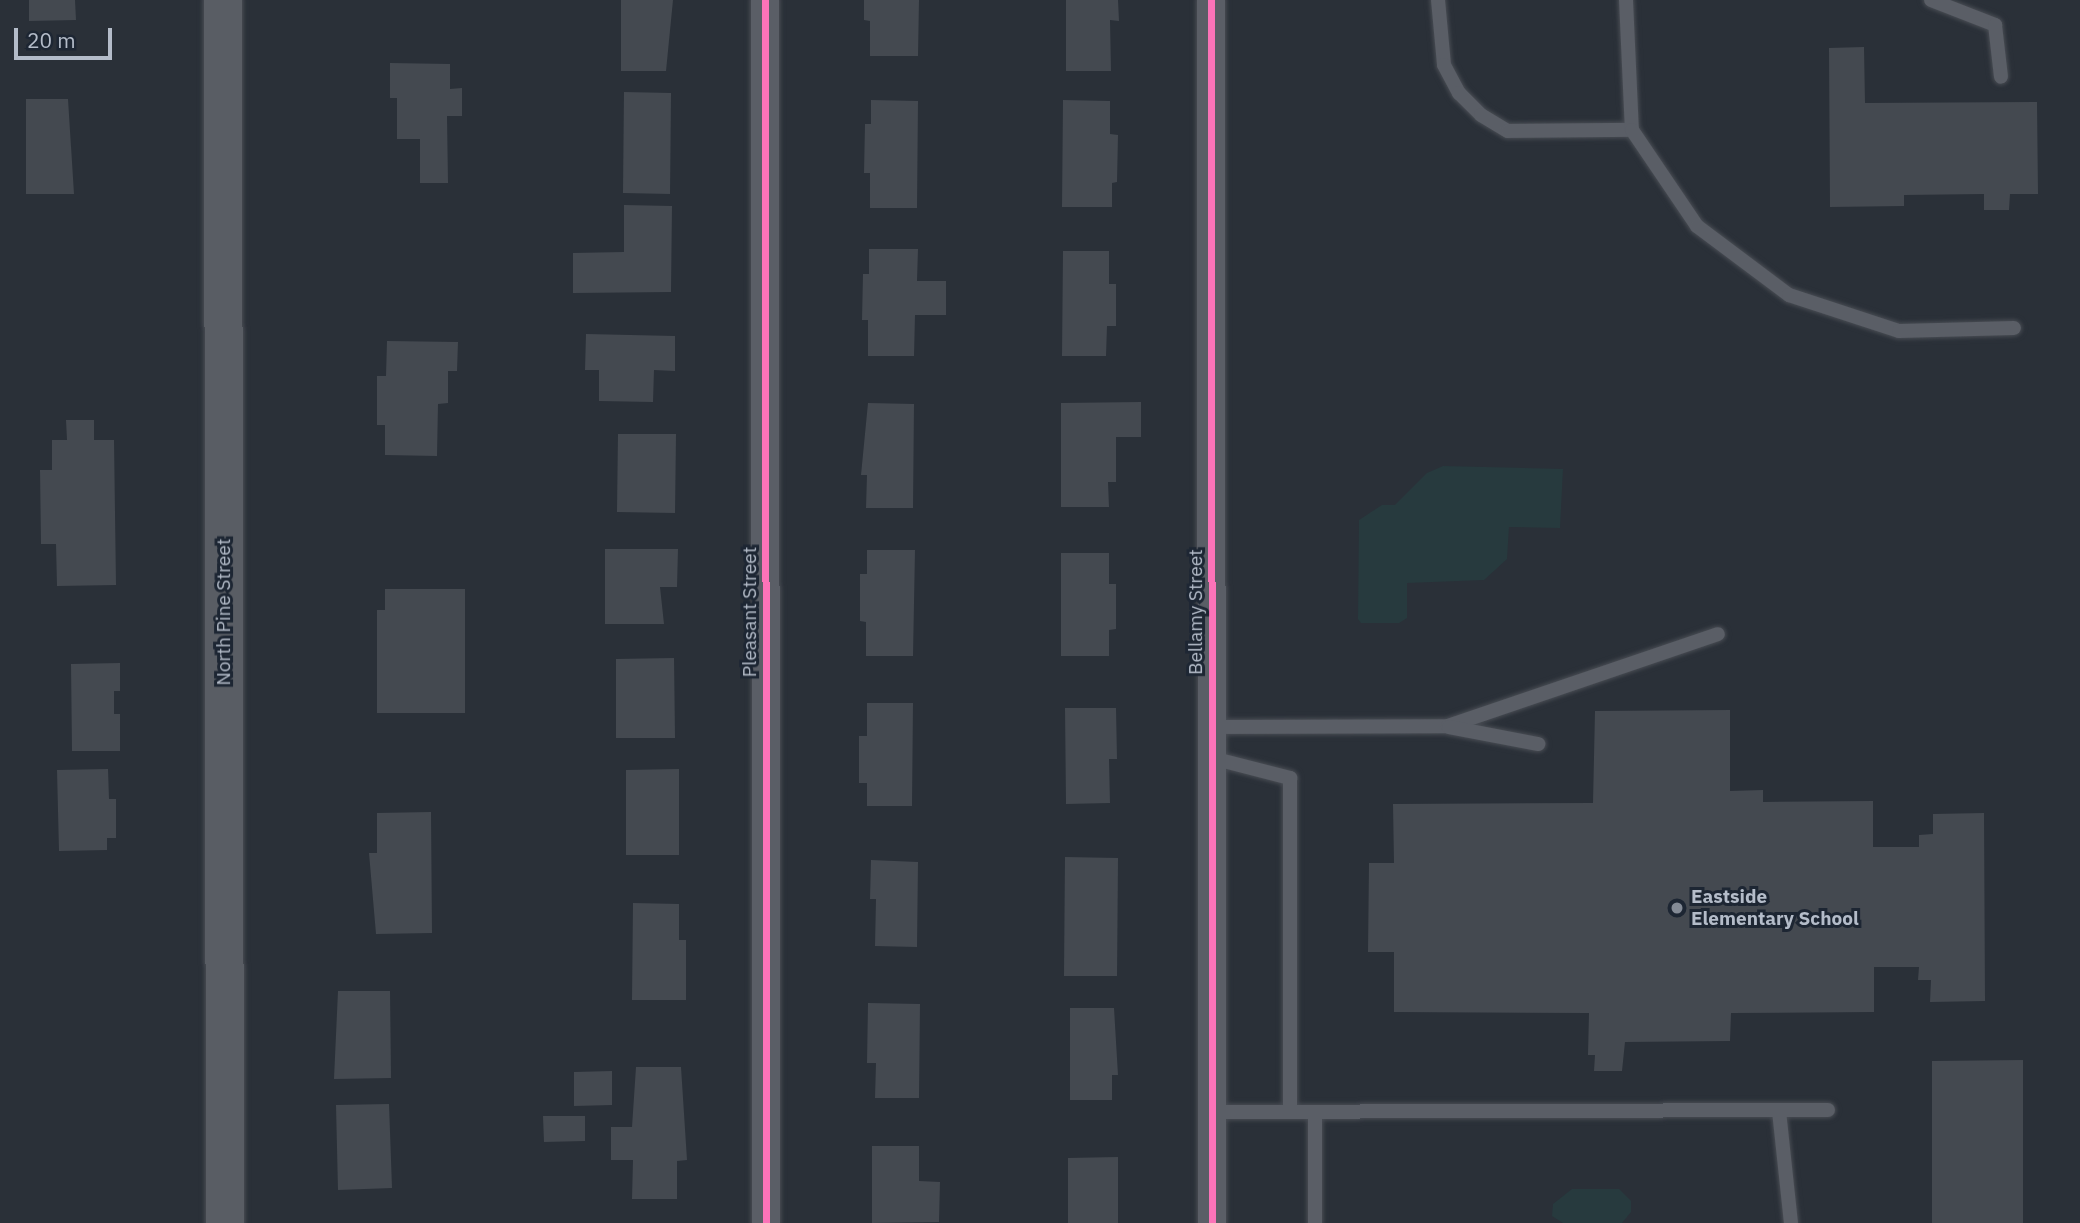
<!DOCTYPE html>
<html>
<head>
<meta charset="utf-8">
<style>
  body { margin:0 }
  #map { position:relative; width:2080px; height:1223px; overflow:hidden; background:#2a3038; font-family:"IBM Plex Sans",sans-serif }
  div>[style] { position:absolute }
  .green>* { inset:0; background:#273a3e }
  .building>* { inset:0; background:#444950 }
  .roads { filter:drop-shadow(0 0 2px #484c53) drop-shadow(0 0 2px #484c53) }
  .lane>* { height:14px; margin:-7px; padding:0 7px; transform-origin:7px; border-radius:7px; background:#5a5e66 }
  .street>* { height:28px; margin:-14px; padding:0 14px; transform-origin:14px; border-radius:14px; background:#5a5e66 }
  .secondary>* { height:38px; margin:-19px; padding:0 19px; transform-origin:19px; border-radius:19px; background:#595d64 }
  .cycleway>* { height:7px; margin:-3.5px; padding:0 3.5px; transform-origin:3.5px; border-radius:3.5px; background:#fb73b8 }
  .dots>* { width:19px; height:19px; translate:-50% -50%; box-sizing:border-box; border:4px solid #1d2633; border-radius:50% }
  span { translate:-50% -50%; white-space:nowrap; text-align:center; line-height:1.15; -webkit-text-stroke:6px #1d2633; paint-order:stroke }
  .street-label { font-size:19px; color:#b4bcc9 }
  .poi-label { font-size:19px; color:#b4bcc9; font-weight:700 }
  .left { translate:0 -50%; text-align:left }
  .scale { position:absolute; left:14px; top:28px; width:98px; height:32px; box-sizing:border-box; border:4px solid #b4bcc9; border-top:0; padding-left:9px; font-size:21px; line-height:24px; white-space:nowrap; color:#b4bcc9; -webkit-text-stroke:5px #1d2633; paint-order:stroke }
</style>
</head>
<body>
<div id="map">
  <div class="green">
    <i style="clip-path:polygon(1443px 466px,1563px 469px,1560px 528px,1509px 527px,1507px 559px,1484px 580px,1407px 583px,1407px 618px,1399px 623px,1361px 623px,1358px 619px,1359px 520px,1382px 505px,1395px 505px,1427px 473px)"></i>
    <i style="clip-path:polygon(1572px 1189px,1619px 1189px,1631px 1201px,1631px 1212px,1622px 1223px,1563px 1223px,1552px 1216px,1553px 1204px)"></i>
  </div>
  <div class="building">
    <i style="clip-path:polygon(29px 0,75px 0,76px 20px,29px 21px)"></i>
    <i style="clip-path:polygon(621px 0,673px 0,666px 71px,621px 71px)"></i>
    <i style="clip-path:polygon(864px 0,919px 0,918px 56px,870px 56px,870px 21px,864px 20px)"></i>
    <i style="clip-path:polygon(1066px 0,1118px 0,1119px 21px,1110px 20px,1111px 71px,1066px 71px)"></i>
    <i style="clip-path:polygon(1864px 47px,1865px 103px,2037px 102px,2038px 194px,2010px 194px,2009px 210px,1984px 210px,1984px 194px,1904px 195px,1904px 206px,1830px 207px,1829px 48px)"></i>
    <i style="clip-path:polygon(390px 63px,450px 64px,450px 89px,462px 88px,462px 116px,447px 116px,448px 183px,420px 183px,420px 139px,397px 139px,397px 98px,390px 98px)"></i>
    <i style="clip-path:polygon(624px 92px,671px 93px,670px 194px,623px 193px)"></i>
    <i style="clip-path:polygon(26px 99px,68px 99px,74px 194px,26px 194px)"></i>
    <i style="clip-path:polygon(871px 100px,918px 101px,917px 208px,870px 208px,870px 173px,864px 173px,865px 124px,871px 124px)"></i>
    <i style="clip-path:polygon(1063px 100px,1110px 101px,1110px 134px,1118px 135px,1117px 182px,1112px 183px,1112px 207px,1062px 207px)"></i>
    <i style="clip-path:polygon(624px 205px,672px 206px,671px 292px,573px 293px,573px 253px,624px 252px)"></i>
    <i style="clip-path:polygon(869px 249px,918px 249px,917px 281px,946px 281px,946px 315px,915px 315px,914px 356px,868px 356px,868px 320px,862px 320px,863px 274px,869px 274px)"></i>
    <i style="clip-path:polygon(1063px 251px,1109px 251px,1109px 284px,1116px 284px,1116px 326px,1107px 326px,1106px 356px,1062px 356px)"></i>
    <i style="clip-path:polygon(586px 334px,675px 336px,675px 371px,654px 370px,653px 402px,599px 401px,599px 370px,585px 370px)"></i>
    <i style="clip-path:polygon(387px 341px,458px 342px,457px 371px,448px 371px,448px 403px,438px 404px,437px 456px,385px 455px,385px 425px,377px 425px,377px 376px,386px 376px)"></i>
    <i style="clip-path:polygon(1141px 402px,1141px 437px,1116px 437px,1116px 482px,1108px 482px,1109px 507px,1061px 507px,1061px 403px)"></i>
    <i style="clip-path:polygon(868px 403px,914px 404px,913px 508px,866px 508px,867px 475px,861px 475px)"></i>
    <i style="clip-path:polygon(66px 420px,94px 420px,94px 440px,114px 440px,116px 585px,57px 586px,56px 544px,41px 544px,40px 470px,52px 470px,52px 440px,67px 440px)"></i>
    <i style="clip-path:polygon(618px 434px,676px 434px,675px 513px,617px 512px)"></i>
    <i style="clip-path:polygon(605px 549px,678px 549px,677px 587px,660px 587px,664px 624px,605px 624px)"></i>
    <i style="clip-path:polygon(867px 550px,915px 550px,913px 656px,866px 656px,866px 622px,860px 621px,860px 574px,867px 574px)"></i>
    <i style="clip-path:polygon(1061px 553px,1109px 553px,1109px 584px,1116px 584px,1116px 629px,1109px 630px,1109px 656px,1061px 656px)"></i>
    <i style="clip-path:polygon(385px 589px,465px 589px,465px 713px,377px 713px,377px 610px,385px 610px)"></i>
    <i style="clip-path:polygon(674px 658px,675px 738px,616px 738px,616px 659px)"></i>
    <i style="clip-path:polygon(120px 663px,120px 691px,114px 691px,114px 714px,120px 714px,120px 751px,72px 751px,71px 664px)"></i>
    <i style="clip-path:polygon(867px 703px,913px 703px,912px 806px,867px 806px,867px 783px,859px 783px,859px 736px,867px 736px)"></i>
    <i style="clip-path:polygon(1065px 708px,1116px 708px,1117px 759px,1109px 759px,1110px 803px,1066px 804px)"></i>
    <i style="clip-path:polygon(1730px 710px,1730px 791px,1763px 790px,1763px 802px,1873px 801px,1873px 847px,1919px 847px,1919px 835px,1933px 834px,1933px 814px,1984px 813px,1985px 1001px,1930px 1002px,1931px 980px,1918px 980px,1919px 967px,1874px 967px,1874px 1012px,1731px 1013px,1730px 1041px,1625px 1042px,1622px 1071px,1594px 1071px,1595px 1055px,1588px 1055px,1589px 1013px,1394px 1012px,1394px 952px,1368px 952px,1369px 863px,1394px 863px,1393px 804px,1593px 803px,1595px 711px)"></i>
    <i style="clip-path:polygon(108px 769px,109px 799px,116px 799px,116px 838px,107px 838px,107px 850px,59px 851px,57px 770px)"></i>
    <i style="clip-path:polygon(679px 769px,679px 855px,626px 855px,626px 770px)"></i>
    <i style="clip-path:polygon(431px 812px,432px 933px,376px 934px,369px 853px,377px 853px,377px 813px)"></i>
    <i style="clip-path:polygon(1065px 857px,1118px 858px,1117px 976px,1064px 976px)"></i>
    <i style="clip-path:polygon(871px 860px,918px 862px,917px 947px,875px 946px,876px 899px,870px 899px)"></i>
    <i style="clip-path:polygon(633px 903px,679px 904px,679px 940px,686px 940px,686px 1000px,632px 1000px)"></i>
    <i style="clip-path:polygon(338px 991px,390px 991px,391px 1078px,334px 1079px)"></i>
    <i style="clip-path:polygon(868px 1003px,920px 1004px,919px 1098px,875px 1098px,876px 1063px,867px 1063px)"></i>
    <i style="clip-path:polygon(1070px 1008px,1114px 1008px,1118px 1075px,1112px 1075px,1112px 1100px,1070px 1100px)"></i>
    <i style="clip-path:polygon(2023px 1060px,2023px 1223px,1932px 1223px,1932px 1061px)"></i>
    <i style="clip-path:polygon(636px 1067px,681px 1067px,687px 1160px,677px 1161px,677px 1199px,632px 1199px,633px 1160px,611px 1160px,611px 1127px,632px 1127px)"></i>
    <i style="clip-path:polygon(612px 1071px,612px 1105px,574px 1106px,574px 1072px)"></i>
    <i style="clip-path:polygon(389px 1104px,392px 1188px,338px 1190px,336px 1105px)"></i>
    <i style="clip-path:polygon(543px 1116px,585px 1116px,585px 1141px,544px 1142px)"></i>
    <i style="clip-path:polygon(872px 1146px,919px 1146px,919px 1181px,940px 1182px,939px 1222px,872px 1223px)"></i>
    <i style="clip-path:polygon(1118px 1157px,1118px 1223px,1068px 1223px,1068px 1158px)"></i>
  </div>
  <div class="roads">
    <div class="lane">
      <i style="left:1438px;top:0;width:65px;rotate:84.7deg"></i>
      <i style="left:1444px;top:65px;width:32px;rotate:62deg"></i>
      <i style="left:1459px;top:93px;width:31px;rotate:45deg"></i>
      <i style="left:1481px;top:115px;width:31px;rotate:31deg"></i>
      <i style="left:1508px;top:131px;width:124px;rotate:-0.5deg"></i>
      <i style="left:1626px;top:0;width:130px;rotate:87.4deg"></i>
      <i style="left:1632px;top:130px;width:116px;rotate:55.9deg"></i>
      <i style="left:1697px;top:226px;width:115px;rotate:36.9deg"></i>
      <i style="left:1789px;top:295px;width:116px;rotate:18.1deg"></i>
      <i style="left:1899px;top:331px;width:115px;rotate:-1.5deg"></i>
      <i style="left:1931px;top:0;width:69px;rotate:21.3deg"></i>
      <i style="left:1995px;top:25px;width:52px;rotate:83.4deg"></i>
      <i style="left:1211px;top:727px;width:237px;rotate:-0.2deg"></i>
      <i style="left:1448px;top:726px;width:285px;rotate:-18.8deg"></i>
      <i style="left:1449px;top:727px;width:91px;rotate:10.8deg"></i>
      <i style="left:1212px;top:758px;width:81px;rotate:14.4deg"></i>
      <i style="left:1290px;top:778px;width:334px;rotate:90deg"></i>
      <i style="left:1779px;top:1111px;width:113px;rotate:83.9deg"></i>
      <i style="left:1211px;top:1112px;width:617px;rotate:-0.19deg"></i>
      <i style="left:1315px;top:1112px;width:111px;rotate:90deg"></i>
    </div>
    <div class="street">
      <i style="left:765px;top:0;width:1223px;rotate:89.95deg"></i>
      <i style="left:1211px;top:0;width:1223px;rotate:89.95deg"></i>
    </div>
    <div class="secondary">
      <i style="left:223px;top:0;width:1223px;rotate:89.91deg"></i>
    </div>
  </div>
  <div class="cycleway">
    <i style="left:765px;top:0;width:1223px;rotate:89.95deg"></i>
    <i style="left:1211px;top:0;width:1223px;rotate:89.95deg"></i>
  </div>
  <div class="dots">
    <i style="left:1677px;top:908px;background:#848b96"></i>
  </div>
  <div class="street-label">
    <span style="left:224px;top:612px;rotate:-90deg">North Pine Street</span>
    <span style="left:750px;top:612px;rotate:-90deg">Pleasant Street</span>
    <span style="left:1196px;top:612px;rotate:-90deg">Bellamy Street</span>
  </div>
  <div class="poi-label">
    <span class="left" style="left:1691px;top:908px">Eastside<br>Elementary School</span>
  </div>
  <div class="scale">20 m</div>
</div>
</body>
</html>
